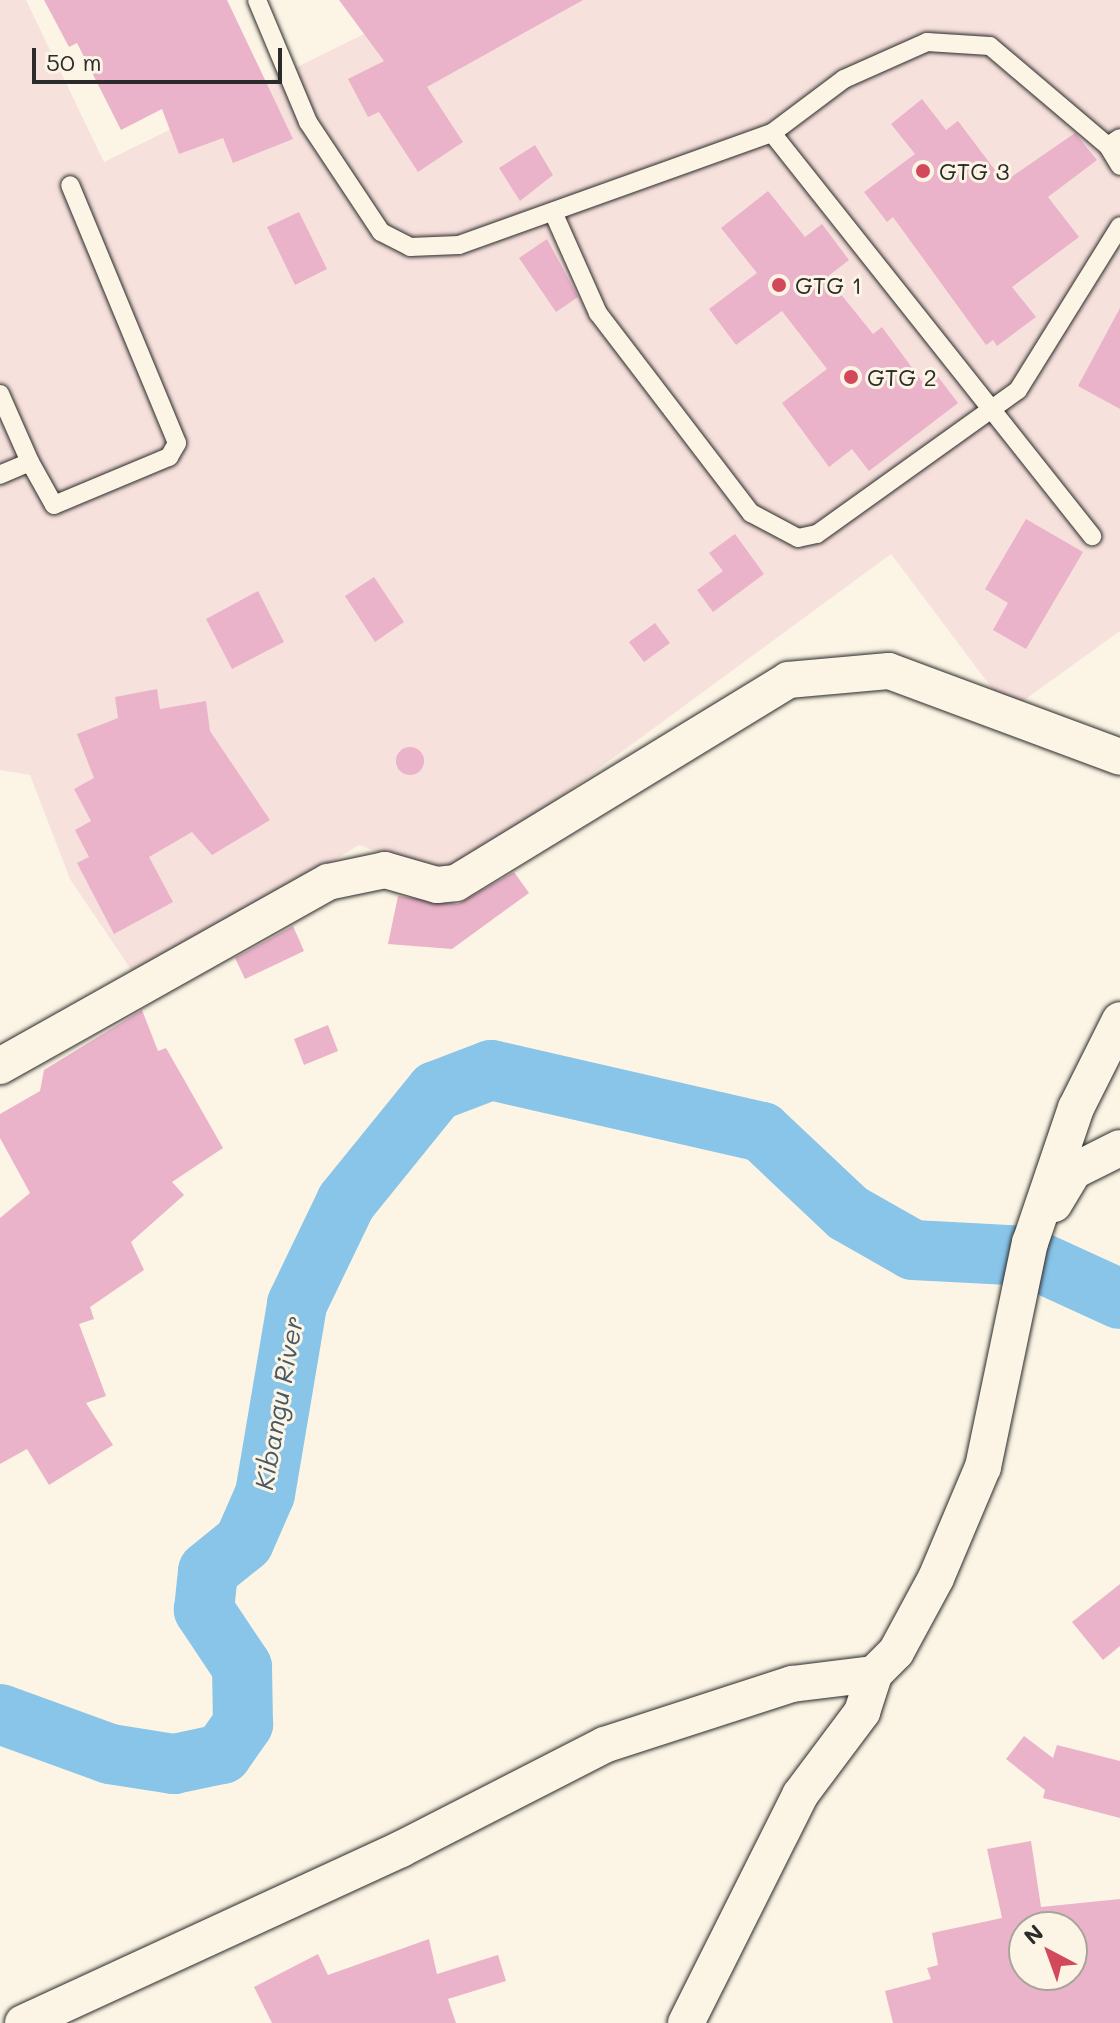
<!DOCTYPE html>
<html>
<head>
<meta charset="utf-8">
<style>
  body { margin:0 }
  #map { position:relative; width:1120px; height:2023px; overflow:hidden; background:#fcf5e5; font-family:Mali,sans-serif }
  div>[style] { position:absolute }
  .built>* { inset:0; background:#f7e1dd }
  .river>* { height:60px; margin:-30px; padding:0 30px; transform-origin:30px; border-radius:30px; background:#89c4e9 }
  .building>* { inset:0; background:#eab3c9 }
  .round { border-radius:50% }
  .roads { filter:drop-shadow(0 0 2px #2b2b2b) drop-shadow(0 0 2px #2b2b2b) }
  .service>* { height:18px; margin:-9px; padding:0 9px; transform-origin:9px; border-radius:9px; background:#fcf5e5 }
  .minor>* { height:36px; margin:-18px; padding:0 18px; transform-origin:18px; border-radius:18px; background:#fcf5e5 }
  .dots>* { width:22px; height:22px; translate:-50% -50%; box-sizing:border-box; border:4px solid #fcf5e5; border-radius:50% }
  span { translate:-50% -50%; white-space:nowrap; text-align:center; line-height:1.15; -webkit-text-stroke:6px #fcf5e5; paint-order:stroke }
  .poi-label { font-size:24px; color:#2b2b2b }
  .left { translate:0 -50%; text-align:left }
  .water-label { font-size:26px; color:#475964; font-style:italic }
  .north { position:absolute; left:1008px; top:1911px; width:80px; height:80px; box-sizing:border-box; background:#fcf5e5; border:2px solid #a8a49b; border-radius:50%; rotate:319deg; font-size:22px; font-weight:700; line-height:32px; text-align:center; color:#2b2b2b }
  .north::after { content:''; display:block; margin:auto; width:28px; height:36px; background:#d1495b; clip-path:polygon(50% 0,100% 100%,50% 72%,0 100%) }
  .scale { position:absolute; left:32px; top:48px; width:250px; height:36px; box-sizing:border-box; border:4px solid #2b2b2b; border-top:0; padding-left:10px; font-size:24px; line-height:28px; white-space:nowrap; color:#2b2b2b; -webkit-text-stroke:6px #fcf5e5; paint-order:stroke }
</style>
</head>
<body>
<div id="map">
  <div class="built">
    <i style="clip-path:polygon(0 0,26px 0,104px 162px,433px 0,1120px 0,1120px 631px,1009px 711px,891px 554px,450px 878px,359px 845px,138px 980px,70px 879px,30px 775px,0 770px)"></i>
  </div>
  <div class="river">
    <i style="left:0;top:1714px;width:117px;rotate:20deg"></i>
    <i style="left:110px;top:1754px;width:65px;rotate:8.9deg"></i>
    <i style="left:174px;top:1764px;width:49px;rotate:-11.8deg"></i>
    <i style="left:222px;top:1754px;width:37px;rotate:-55deg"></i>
    <i style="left:243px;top:1724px;width:57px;rotate:-91deg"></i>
    <i style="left:242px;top:1667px;width:69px;rotate:-123.7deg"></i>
    <i style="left:204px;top:1610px;width:39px;rotate:-84deg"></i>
    <i style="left:208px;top:1571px;width:46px;rotate:-38.9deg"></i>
    <i style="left:244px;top:1542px;width:52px;rotate:-66.4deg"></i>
    <i style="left:265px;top:1494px;width:193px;rotate:-80.4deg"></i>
    <i style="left:297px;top:1304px;width:113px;rotate:-64.3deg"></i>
    <i style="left:346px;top:1202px;width:143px;rotate:-51deg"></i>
    <i style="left:436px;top:1091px;width:59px;rotate:-20.9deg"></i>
    <i style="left:491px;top:1070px;width:278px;rotate:12.9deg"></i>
    <i style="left:762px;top:1132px;width:118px;rotate:43.3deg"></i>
    <i style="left:848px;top:1213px;width:75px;rotate:29.6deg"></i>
    <i style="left:913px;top:1250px;width:113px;rotate:3deg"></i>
    <i style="left:1026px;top:1256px;width:103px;rotate:24.6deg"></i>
  </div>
  <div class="building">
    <i style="clip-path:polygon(44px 0,227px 0,293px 139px,233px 163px,223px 138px,179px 154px,162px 109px,121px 130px,77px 43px,69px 47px)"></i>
    <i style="clip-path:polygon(339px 0,583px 0,427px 87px,463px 142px,418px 172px,379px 112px,368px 117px,348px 79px,384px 61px)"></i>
    <i style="clip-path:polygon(922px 99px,946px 130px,958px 121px,1004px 182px,1075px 133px,1097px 160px,1048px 197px,1079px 237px,1012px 287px,1036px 317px,997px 346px,993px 340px,986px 345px,893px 217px,887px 222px,864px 192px,915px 154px,891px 124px)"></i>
    <i style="clip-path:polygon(535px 145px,553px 175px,520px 201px,499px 168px)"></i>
    <i style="clip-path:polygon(768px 191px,805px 237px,822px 224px,849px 260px,827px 277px,873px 334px,882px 327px,924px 384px,936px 374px,958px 403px,869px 471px,852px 449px,829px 467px,782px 403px,827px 369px,782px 311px,736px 345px,709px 309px,757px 273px,721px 228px)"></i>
    <i style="clip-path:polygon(299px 212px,327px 269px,295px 285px,267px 227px)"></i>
    <i style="clip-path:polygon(547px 239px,578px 297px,556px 312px,519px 258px)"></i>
    <i style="clip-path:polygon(1120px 308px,1120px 409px,1078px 386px)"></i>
    <i style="clip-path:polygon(1026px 519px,1083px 552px,1026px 649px,993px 630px,1008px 603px,985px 589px)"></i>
    <i style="clip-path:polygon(735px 534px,764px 574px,713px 612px,697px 590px,723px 571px,709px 553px)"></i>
    <i style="clip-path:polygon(374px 577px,404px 622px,375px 642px,345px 596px)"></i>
    <i style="clip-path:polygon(258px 591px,284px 642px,232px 669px,206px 619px)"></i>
    <i style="clip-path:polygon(655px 623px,670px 643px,644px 662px,629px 642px)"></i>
    <i style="clip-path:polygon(157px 689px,160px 709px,206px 701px,210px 731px,270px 820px,212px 855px,192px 832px,149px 857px,173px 902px,114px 934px,77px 863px,89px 857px,75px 830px,91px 821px,74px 789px,94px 778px,77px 734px,118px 718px,115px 697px)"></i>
    <i class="round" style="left:396px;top:747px;width:28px;height:28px"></i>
    <i style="clip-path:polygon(514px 872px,529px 893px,452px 949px,388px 944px,398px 896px,458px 904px)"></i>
    <i style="clip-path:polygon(293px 926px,304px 951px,245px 979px,235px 958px)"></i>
    <i style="clip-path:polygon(142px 1010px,158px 1051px,166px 1048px,223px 1148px,172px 1182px,184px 1195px,131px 1242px,144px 1270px,90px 1307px,94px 1319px,79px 1324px,106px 1396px,86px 1403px,113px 1445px,49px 1485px,27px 1449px,0 1464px,0 1218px,30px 1193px,0 1138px,0 1114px,40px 1091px,44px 1070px)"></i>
    <i style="clip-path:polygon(328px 1025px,338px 1051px,304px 1065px,294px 1039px)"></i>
    <i style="clip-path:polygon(1120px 1584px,1120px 1646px,1103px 1660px,1072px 1622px)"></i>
    <i style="clip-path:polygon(1024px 1736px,1053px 1758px,1057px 1745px,1120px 1761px,1120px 1818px,1043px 1798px,1045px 1790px,1006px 1759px)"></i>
    <i style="clip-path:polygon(evenodd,1031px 1841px,1041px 1907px,1120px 1899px,1120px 2023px,893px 2023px,885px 1991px,931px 1979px,927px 1968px,938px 1965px,932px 1933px,1002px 1918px,987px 1849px,1031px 1841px,1024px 1927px,1072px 1927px,1072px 1975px,1024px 1975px,1024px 1927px)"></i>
    <i style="clip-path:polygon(429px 1939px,437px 1974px,498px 1955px,506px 1981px,448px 1999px,456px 2023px,272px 2023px,254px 1987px,318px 1954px,328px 1975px)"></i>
  </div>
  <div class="roads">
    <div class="service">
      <i style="left:257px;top:0;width:132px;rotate:67.3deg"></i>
      <i style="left:308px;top:122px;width:132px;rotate:56.4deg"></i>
      <i style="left:381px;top:232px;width:33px;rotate:27deg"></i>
      <i style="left:410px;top:247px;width:49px;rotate:-2.3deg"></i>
      <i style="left:459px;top:245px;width:332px;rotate:-19.7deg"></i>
      <i style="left:772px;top:133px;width:90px;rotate:-36.9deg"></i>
      <i style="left:844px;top:79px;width:91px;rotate:-24deg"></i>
      <i style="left:927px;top:42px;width:63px;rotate:3.6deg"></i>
      <i style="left:990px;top:46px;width:155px;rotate:40.3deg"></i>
      <i style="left:1108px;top:146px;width:14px;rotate:-34deg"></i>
      <i style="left:772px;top:133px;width:515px;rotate:51.55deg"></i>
      <i style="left:1108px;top:146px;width:23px;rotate:59deg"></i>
      <i style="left:553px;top:212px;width:111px;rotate:66deg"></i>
      <i style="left:598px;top:313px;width:252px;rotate:52.6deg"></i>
      <i style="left:751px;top:513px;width:53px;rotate:28deg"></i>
      <i style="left:798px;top:538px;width:19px;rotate:-12deg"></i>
      <i style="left:817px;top:534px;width:247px;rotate:-35.6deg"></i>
      <i style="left:1018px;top:390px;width:193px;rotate:-58.1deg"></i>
      <i style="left:0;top:394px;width:74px;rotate:66.2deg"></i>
      <i style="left:30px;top:462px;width:33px;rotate:157deg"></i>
      <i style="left:30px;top:462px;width:49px;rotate:60.8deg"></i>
      <i style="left:54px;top:505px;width:125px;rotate:-22.7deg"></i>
      <i style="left:169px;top:457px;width:16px;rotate:-60deg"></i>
      <i style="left:177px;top:443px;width:279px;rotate:-112.5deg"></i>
    </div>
    <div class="minor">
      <i style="left:0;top:1066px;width:376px;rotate:-29.3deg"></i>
      <i style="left:328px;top:882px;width:58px;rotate:-11.9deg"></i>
      <i style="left:385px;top:870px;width:54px;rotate:16.1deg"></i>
      <i style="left:437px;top:885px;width:19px;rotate:-6deg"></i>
      <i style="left:456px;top:883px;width:389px;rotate:-31.4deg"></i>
      <i style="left:788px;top:680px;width:101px;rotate:-5.1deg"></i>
      <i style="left:889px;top:671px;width:246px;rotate:20.4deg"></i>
      <i style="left:1054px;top:1204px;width:39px;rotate:-59deg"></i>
      <i style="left:1074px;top:1171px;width:51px;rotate:-26.6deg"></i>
      <i style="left:23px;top:2023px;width:416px;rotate:-24.7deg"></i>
      <i style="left:401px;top:1849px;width:228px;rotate:-27.1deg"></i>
      <i style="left:604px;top:1745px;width:198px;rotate:-18deg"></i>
      <i style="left:792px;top:1684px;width:83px;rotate:-7deg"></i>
      <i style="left:874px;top:1674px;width:31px;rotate:-45deg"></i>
      <i style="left:896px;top:1652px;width:84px;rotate:-61.6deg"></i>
      <i style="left:936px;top:1578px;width:121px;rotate:-67.1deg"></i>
      <i style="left:983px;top:1467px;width:229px;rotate:-78.2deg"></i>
      <i style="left:1030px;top:1243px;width:143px;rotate:-71.2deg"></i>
      <i style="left:1076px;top:1108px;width:98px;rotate:-63.4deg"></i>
      <i style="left:686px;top:2023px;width:255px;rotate:-63.4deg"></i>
      <i style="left:800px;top:1795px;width:104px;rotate:-53.2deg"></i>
      <i style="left:862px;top:1712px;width:40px;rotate:-72deg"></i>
    </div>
  </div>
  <div class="dots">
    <i style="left:923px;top:171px;background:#d1495b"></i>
    <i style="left:779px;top:285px;background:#d1495b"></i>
    <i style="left:851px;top:377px;background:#d1495b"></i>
  </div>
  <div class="poi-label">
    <span class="left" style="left:939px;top:171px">GTG 3</span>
    <span class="left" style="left:795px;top:285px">GTG 1</span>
    <span class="left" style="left:867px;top:377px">GTG 2</span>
  </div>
  <div class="water-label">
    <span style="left:279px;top:1403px;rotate:-80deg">Kibangu River</span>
  </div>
  <div class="north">N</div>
  <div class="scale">50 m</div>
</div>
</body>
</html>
